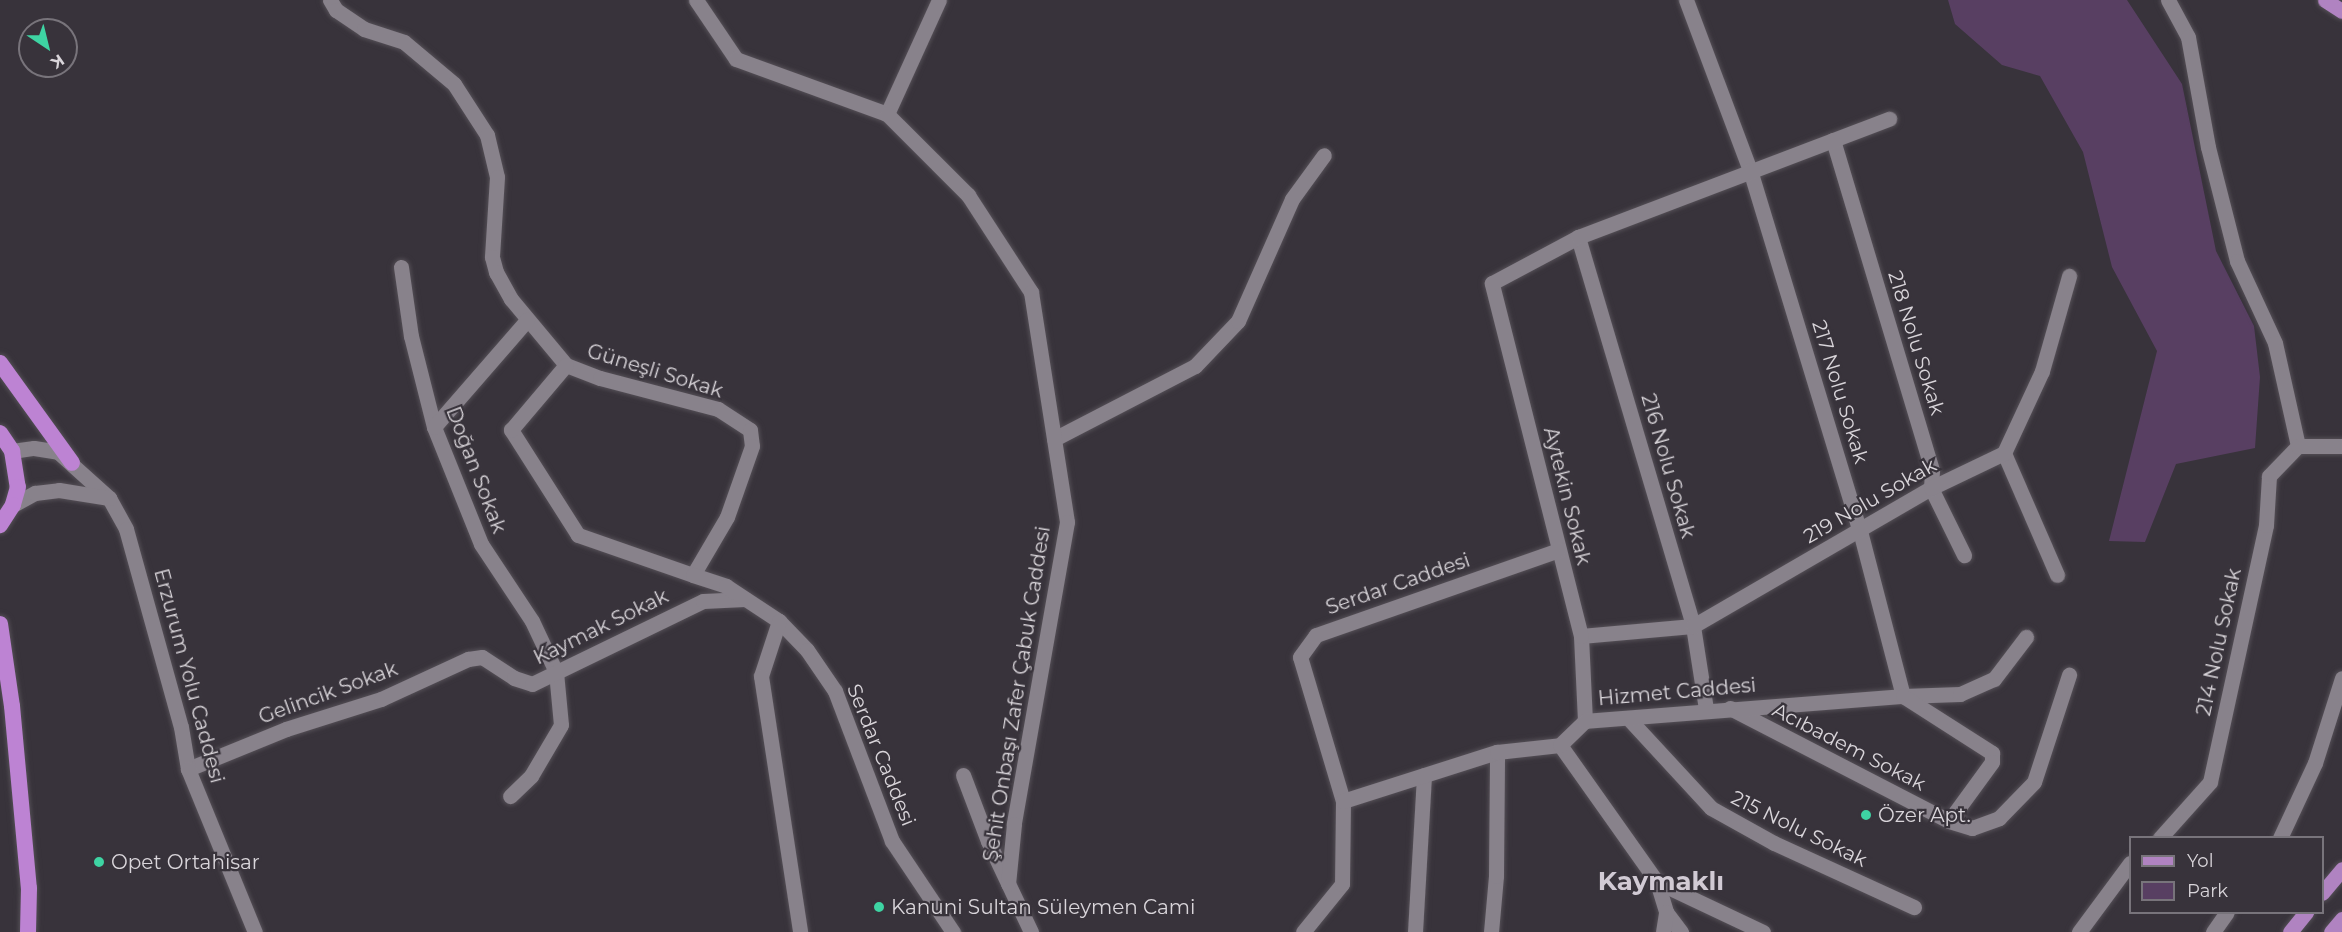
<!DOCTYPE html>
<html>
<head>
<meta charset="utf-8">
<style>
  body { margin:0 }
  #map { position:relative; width:2342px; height:932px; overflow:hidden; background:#38333b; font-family:Montserrat,sans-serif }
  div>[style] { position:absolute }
  .green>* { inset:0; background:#583f62 }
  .roads { filter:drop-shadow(0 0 2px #544f56) drop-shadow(0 0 2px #544f56) }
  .minor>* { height:15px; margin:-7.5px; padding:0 7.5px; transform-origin:7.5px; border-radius:7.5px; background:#88828b }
  .tertiary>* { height:15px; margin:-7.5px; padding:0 7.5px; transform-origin:7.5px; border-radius:7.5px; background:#88828b }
  .primary>* { height:15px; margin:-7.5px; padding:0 7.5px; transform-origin:7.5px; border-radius:7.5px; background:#b083c1 }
  .trunk>* { height:16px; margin:-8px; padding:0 8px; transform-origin:8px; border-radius:8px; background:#bd83d3 }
  .dots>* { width:16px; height:16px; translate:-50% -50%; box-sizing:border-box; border:3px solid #38333b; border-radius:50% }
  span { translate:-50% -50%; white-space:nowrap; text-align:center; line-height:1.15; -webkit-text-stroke:4.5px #38333b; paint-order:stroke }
  .street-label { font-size:20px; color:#d9d5da }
  .poi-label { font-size:20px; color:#d9d5da }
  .left { translate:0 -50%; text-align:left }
  .district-label { font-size:26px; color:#d1cad4; font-weight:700 }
  .legend { position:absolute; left:2129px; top:836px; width:195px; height:78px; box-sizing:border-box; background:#38333b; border:2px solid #78747b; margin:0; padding:8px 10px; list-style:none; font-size:18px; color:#d9d5da }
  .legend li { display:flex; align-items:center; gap:12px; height:30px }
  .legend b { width:30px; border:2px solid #78747b }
  .north { position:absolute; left:18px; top:18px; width:60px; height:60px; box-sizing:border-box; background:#38333b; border:2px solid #78747b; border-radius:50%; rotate:145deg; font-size:16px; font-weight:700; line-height:24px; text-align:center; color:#d9d5da }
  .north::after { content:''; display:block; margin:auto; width:21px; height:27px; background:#3ed4a3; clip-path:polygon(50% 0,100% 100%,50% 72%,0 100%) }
</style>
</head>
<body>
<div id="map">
  <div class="green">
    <i style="clip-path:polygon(1948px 0,2127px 0,2182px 84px,2216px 251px,2254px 326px,2260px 377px,2255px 448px,2176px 464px,2145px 542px,2109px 541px,2157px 351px,2112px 267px,2083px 152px,2040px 76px,2002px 65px,1955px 24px)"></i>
  </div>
  <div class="roads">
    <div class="minor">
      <i style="left:330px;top:0;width:12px;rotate:59deg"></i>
      <i style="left:336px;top:10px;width:34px;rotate:34deg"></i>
      <i style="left:364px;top:29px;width:42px;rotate:18deg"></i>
      <i style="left:404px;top:42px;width:65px;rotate:40deg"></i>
      <i style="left:454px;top:84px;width:61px;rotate:57.1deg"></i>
      <i style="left:487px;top:135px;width:43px;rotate:76.6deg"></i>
      <i style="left:497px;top:177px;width:80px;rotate:93.6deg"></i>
      <i style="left:492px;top:257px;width:16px;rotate:75deg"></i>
      <i style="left:496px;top:272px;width:31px;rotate:61deg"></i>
      <i style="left:511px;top:299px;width:86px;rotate:50.2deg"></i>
      <i style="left:566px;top:365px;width:36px;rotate:21deg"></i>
      <i style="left:600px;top:378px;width:122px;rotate:14.7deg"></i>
      <i style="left:718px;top:409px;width:38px;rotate:33deg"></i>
      <i style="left:750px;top:430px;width:16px;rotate:83deg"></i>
      <i style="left:752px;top:446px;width:75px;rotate:109.4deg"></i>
      <i style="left:727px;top:517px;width:67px;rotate:120.4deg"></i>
      <i style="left:693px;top:575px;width:122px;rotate:-160.8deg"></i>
      <i style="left:578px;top:535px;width:125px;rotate:-122.5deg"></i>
      <i style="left:511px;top:430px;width:85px;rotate:-49.8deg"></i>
      <i style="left:1686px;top:0;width:182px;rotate:69.4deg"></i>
      <i style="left:1750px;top:170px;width:377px;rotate:73.1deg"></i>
      <i style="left:1860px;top:531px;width:171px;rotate:75.4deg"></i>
      <i style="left:887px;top:114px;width:125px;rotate:-65.5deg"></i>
      <i style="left:1833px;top:140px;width:345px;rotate:73.3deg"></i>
      <i style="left:1932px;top:470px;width:18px;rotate:93deg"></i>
      <i style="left:1931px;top:488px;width:75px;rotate:63.8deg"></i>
      <i style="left:1578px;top:237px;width:406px;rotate:73.5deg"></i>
      <i style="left:1693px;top:626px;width:84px;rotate:81.1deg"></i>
      <i style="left:401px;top:267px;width:70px;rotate:81.8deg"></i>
      <i style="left:411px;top:336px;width:94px;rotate:75.8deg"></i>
      <i style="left:434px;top:427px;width:126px;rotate:68.1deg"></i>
      <i style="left:481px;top:544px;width:92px;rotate:56.5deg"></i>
      <i style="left:532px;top:621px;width:56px;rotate:64.8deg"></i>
      <i style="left:556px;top:672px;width:53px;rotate:84.6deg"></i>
      <i style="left:561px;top:725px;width:59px;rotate:120.5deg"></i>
      <i style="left:531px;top:776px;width:29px;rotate:136deg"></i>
      <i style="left:434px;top:427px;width:142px;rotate:-49deg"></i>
      <i style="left:1054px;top:439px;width:159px;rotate:-27.4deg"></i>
      <i style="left:1195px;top:366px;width:62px;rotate:-46.3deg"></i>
      <i style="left:1238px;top:321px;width:133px;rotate:-66.1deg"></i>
      <i style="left:1292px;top:199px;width:54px;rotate:-54deg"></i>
      <i style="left:2004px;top:453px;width:133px;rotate:66.5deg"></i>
      <i style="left:1581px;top:636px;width:112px;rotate:-5.1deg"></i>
      <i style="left:1693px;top:626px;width:275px;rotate:-30.1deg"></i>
      <i style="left:1931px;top:488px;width:81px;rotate:-25.6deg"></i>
      <i style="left:2004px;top:453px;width:90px;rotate:-65.1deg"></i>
      <i style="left:2042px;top:371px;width:99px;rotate:-74.1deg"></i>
      <i style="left:1730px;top:708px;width:246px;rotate:27.3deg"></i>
      <i style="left:1949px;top:821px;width:24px;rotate:17deg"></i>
      <i style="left:1972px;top:828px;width:29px;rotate:-20deg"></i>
      <i style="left:1999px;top:818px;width:50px;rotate:-45.8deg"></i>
      <i style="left:2034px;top:782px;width:113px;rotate:-71.9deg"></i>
      <i style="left:1628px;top:718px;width:122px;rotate:47.3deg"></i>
      <i style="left:1711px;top:808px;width:72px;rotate:29.1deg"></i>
      <i style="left:1774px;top:843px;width:154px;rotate:24.6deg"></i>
      <i style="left:1585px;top:721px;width:85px;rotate:-92.7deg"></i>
      <i style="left:1581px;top:636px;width:364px;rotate:-104.2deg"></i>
      <i style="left:1492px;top:283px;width:98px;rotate:-28.1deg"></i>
      <i style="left:1578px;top:237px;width:333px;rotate:-20.8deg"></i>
      <i style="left:188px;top:769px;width:106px;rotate:-22.2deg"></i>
      <i style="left:286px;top:729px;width:100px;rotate:-17.5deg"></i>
      <i style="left:381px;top:699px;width:96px;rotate:-24.7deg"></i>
      <i style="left:468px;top:659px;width:14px;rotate:-8deg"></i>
      <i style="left:482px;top:657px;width:38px;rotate:33deg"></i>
      <i style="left:514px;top:678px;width:19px;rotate:18deg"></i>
      <i style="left:532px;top:684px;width:190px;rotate:-25.9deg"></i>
      <i style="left:703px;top:601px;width:42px;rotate:-2.7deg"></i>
      <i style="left:963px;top:775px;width:71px;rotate:69.3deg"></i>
      <i style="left:988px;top:841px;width:101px;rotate:64.7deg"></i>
      <i style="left:2160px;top:838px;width:75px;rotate:-48.2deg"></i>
      <i style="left:2210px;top:782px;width:263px;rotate:-77.7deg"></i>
      <i style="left:2266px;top:525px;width:49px;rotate:-86.5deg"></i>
      <i style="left:2269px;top:476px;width:42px;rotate:-46deg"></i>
      <i style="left:1657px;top:882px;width:31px;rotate:73deg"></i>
      <i style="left:1666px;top:912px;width:25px;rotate:53deg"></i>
      <i style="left:1415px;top:932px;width:157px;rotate:-86.7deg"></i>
      <i style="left:1491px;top:932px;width:56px;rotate:-84.9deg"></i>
      <i style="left:1496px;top:876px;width:124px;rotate:-89.5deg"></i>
      <i style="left:1663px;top:932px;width:20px;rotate:-81deg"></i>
      <i style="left:2079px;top:932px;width:86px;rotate:-53.5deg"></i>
    </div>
    <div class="tertiary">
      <i style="left:696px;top:0;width:71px;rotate:55.9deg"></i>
      <i style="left:736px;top:59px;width:161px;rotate:20deg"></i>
      <i style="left:887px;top:114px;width:115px;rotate:45deg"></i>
      <i style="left:968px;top:195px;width:116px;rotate:57deg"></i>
      <i style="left:1031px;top:292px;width:233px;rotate:81.1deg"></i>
      <i style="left:1067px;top:522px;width:307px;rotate:100deg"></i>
      <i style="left:1014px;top:824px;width:60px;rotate:95.7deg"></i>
      <i style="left:2168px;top:0;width:42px;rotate:61.6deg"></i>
      <i style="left:2188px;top:37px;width:112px;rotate:79.7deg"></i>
      <i style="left:2208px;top:147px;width:118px;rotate:75.7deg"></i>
      <i style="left:2237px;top:261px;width:90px;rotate:65.1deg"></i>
      <i style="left:2275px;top:343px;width:106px;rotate:77.4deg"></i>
      <i style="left:2298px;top:446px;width:44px"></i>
      <i style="left:12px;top:451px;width:22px;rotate:-8deg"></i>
      <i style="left:34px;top:448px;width:24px;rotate:9deg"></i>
      <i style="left:58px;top:452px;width:69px;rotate:42deg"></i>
      <i style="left:109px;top:498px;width:35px;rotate:61deg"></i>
      <i style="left:126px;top:529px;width:205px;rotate:74.5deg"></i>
      <i style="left:181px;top:727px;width:43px;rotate:80.5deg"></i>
      <i style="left:188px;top:769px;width:176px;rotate:67.7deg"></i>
      <i style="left:13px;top:505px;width:25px;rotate:-29deg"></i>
      <i style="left:35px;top:493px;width:24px;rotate:-7deg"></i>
      <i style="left:59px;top:490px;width:51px;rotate:9.1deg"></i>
      <i style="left:693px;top:575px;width:35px;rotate:18deg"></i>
      <i style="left:726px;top:586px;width:64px;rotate:33.4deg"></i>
      <i style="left:779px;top:621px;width:40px;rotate:46deg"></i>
      <i style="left:807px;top:650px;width:50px;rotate:55.7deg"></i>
      <i style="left:835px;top:691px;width:160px;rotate:69.2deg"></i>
      <i style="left:892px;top:841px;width:110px;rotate:56.2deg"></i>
      <i style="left:779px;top:621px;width:58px;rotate:108.1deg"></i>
      <i style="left:761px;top:676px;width:259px;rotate:81.3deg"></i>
      <i style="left:1903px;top:696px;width:57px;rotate:-2deg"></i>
      <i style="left:1960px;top:694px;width:37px;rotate:-24deg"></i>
      <i style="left:1994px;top:679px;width:53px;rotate:-52.7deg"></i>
      <i style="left:1343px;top:801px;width:150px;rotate:-106.6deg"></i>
      <i style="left:1300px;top:657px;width:27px;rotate:-54deg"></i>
      <i style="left:1316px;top:635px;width:257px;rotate:-19.3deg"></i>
      <i style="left:2280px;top:838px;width:83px;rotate:-65deg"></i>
      <i style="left:2315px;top:763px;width:89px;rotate:-72.4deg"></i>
      <i style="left:1303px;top:932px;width:62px;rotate:-50.9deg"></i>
      <i style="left:1342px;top:884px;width:83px;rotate:-89.3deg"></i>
      <i style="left:1343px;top:801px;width:162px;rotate:-17.7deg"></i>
      <i style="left:1497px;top:752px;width:63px;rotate:-6.3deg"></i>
      <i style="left:1763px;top:932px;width:117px;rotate:-154.7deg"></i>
      <i style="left:1657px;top:882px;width:168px;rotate:-125.3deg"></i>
      <i style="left:1560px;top:745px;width:35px;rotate:-44deg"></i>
      <i style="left:1585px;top:721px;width:319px;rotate:-4.5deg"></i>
      <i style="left:1903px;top:696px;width:106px;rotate:32.6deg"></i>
      <i style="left:1992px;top:753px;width:9px;rotate:90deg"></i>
      <i style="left:1992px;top:762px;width:73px;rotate:126.1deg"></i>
      <i style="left:2213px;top:932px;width:24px;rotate:-55deg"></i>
    </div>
    <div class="primary">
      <i style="left:2325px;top:0;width:20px;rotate:33deg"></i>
      <i style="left:2322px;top:893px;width:31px;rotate:-50deg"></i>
      <i style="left:2290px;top:932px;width:26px;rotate:-51deg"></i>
      <i style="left:2331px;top:932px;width:17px;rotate:-50deg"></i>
    </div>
    <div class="trunk">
      <i style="left:0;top:363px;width:123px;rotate:54.2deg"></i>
      <i style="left:0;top:433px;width:22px;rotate:56deg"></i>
      <i style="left:12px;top:451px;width:36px;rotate:81deg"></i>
      <i style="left:18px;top:487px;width:19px;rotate:106deg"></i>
      <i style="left:13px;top:505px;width:24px;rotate:123deg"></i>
      <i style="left:0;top:624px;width:83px;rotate:81.7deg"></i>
      <i style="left:12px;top:706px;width:183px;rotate:84.7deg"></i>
      <i style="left:29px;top:888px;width:44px;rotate:91.3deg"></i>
    </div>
  </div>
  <div class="dots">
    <i style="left:1866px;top:815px;background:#3ed4a3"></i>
    <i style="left:99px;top:862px;background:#3ed4a3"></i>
    <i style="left:879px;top:907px;background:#3ed4a3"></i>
  </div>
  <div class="street-label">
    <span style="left:1916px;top:343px;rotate:73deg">218 Nolu Sokak</span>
    <span style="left:655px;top:371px;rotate:17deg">Güneşli Sokak</span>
    <span style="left:1840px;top:392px;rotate:73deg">217 Nolu Sokak</span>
    <span style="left:1668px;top:466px;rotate:74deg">216 Nolu Sokak</span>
    <span style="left:476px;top:470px;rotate:69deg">Doğan Sokak</span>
    <span style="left:1567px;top:496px;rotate:76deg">Aytekin Sokak</span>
    <span style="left:1870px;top:501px;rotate:-30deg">219 Nolu Sokak</span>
    <span style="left:1398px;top:584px;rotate:-19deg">Serdar Caddesi</span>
    <span style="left:601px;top:627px;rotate:-26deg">Kaymak Sokak</span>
    <span style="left:2219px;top:642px;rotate:-78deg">214 Nolu Sokak</span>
    <span style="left:189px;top:676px;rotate:75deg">Erzurum Yolu Caddesi</span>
    <span style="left:1677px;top:692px;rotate:-5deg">Hizmet Caddesi</span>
    <span style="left:328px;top:693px;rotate:-20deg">Gelincik Sokak</span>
    <span style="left:1017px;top:694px;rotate:-81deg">Şehit Onbaşı Zafer Çabuk Caddesi</span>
    <span style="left:1849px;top:747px;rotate:27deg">Acıbadem Sokak</span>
    <span style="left:881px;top:755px;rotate:68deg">Serdar Caddesi</span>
    <span style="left:1799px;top:829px;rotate:26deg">215 Nolu Sokak</span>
  </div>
  <div class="poi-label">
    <span class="left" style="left:1878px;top:815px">Özer Apt.</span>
    <span class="left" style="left:111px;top:862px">Opet Ortahisar</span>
    <span class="left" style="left:891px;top:907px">Kanuni Sultan Süleymen Cami</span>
  </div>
  <div class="district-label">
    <span style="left:1661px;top:882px">Kaymaklı</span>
  </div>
  <ul class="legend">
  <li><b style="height:8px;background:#b083c1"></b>Yol</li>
  <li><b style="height:16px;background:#583f62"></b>Park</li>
  </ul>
  <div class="north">K</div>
</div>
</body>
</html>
